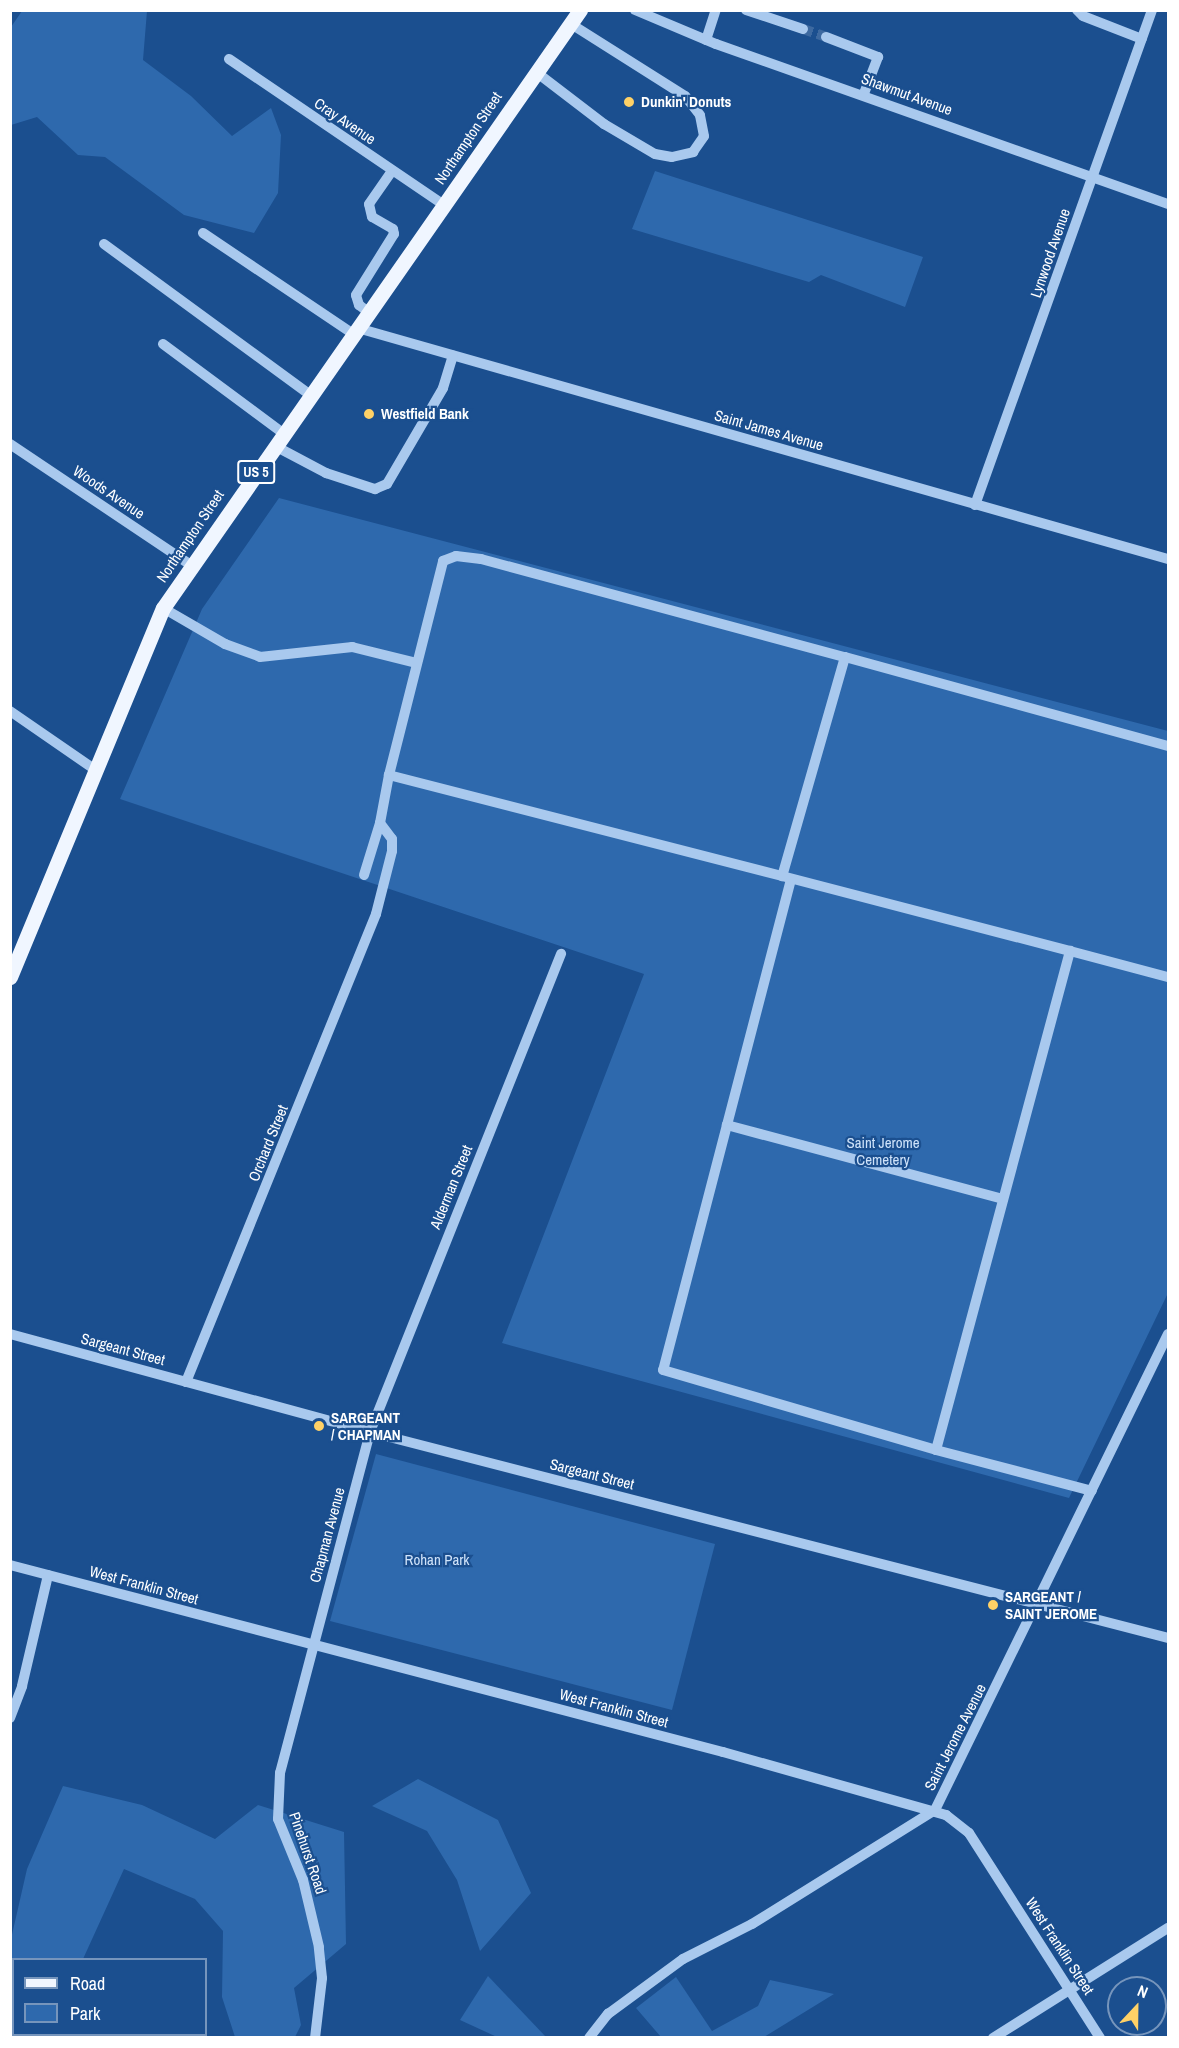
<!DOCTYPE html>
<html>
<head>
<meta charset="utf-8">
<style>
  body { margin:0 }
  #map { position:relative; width:1179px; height:2048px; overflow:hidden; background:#1b4f8f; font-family:"Archivo Narrow",sans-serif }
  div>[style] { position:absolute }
  .green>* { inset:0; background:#2e69ad }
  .minor-tunnel>* { height:10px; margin-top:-5px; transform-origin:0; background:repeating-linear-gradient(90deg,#3d69a0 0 10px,transparent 0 15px) }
  .minor>* { height:10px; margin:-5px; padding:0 5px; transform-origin:5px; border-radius:5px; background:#a9c9ee }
  .major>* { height:15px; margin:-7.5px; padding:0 7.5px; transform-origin:7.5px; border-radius:7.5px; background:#f0f6ff }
  .dots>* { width:16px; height:16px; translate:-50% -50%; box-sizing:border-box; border:3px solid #1b4f8f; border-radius:50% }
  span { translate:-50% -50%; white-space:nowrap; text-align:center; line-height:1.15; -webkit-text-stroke:4.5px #1b4f8f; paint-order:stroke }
  .shield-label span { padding:2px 4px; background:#1b4f8f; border:2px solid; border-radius:4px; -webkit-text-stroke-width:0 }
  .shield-label { font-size:14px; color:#fff; font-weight:700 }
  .street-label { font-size:15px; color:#fff }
  .poi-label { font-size:15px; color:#fff; font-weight:700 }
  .left { translate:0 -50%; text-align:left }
  .park-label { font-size:15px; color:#cfe3fa }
  .frame { position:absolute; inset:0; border:12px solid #fff; pointer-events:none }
  .legend { position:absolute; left:12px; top:1958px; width:195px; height:78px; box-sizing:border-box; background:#1b4f8f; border:2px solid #7695bc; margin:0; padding:8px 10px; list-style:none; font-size:18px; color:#fff }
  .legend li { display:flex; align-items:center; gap:12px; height:30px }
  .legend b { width:30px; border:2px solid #7695bc }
  .north { position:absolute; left:1107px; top:1976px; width:60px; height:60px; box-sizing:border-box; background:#1b4f8f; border:2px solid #7695bc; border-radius:50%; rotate:22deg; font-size:16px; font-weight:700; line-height:24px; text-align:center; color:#fff }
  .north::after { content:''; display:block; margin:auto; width:21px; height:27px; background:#ffd166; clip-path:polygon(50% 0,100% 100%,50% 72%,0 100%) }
</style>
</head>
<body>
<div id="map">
  <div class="green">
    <i style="clip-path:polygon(22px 11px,147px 11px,143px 60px,191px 96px,232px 136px,271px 108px,281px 135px,278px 193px,254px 233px,184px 215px,105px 157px,78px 155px,37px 117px,11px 125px,11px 27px)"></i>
    <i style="clip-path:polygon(655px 171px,923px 257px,905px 307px,821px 275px,809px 282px,632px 229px)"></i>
    <i style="clip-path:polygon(279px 498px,1168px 731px,1168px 1293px,1069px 1498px,502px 1343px,644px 974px,120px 799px,202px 609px)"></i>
    <i style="clip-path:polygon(376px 1454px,715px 1544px,672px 1710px,330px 1621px)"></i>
    <i style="clip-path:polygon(418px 1779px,498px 1820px,531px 1893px,480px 1951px,457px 1880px,427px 1831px,372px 1806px)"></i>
    <i style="clip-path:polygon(63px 1786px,142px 1805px,215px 1839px,258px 1805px,344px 1832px,346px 1944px,294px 1988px,301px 2025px,295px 2037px,235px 2037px,222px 1997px,223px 1931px,195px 1899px,124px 1869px,83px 1959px,14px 1960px,14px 2034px,49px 2035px,11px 2038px,11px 1939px,27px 1869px)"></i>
    <i style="clip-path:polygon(488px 1976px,546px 2037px,497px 2037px,460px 2020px)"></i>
    <i style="clip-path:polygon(676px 1977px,712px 2031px,758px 2006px,770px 1980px,834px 1994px,764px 2037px,661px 2037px,636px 2008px)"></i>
  </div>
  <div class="minor-tunnel">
    <i style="left:803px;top:29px;width:24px;rotate:19deg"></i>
  </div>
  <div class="minor">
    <i style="left:635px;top:10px;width:88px;rotate:22.8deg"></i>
    <i style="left:716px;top:44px;width:479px;rotate:19.5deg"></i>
    <i style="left:746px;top:10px;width:60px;rotate:18.4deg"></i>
    <i style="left:1077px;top:10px;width:8px;rotate:45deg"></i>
    <i style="left:1083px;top:16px;width:63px;rotate:21.3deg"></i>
    <i style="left:826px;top:37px;width:56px;rotate:21deg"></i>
    <i style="left:878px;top:57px;width:40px;rotate:111deg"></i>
    <i style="left:706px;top:40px;width:32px;rotate:-72deg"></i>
    <i style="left:229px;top:59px;width:261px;rotate:34.2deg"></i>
    <i style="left:536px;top:72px;width:86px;rotate:37.4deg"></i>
    <i style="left:604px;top:124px;width:59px;rotate:30.5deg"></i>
    <i style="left:655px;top:154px;width:17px;rotate:10deg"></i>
    <i style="left:672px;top:157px;width:22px;rotate:-13deg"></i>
    <i style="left:693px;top:152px;width:19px;rotate:-55deg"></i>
    <i style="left:704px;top:136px;width:21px;rotate:-101deg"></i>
    <i style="left:700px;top:115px;width:24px;rotate:-128deg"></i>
    <i style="left:685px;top:96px;width:135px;rotate:-147.7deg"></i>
    <i style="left:203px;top:233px;width:184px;rotate:33.9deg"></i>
    <i style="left:104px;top:244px;width:258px;rotate:36.2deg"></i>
    <i style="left:371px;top:314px;width:15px;rotate:-143deg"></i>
    <i style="left:359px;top:305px;width:10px;rotate:-107deg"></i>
    <i style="left:356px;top:295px;width:72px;rotate:-58.1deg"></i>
    <i style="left:394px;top:234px;width:5px;rotate:-101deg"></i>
    <i style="left:393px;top:229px;width:24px;rotate:-150deg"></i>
    <i style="left:372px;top:217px;width:13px;rotate:-103deg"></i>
    <i style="left:369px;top:204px;width:40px;rotate:-55.1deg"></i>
    <i style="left:361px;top:329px;width:839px;rotate:15.91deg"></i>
    <i style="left:163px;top:344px;width:151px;rotate:36.6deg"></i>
    <i style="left:10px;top:444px;width:218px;rotate:33.8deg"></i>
    <i style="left:275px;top:446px;width:58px;rotate:27.9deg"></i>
    <i style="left:326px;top:473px;width:52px;rotate:18.1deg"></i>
    <i style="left:375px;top:489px;width:13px;rotate:-23deg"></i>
    <i style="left:387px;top:484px;width:111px;rotate:-59.7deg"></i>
    <i style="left:443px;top:388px;width:34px;rotate:-73deg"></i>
    <i style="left:975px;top:505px;width:526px;rotate:-70.32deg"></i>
    <i style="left:163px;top:608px;width:72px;rotate:30.1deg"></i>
    <i style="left:225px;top:644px;width:37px;rotate:20deg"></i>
    <i style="left:260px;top:657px;width:93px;rotate:-6.2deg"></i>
    <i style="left:352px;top:647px;width:66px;rotate:14deg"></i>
    <i style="left:845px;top:657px;width:335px;rotate:15.4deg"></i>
    <i style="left:10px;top:711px;width:102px;rotate:34.6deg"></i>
    <i style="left:364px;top:875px;width:54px;rotate:-72.9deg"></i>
    <i style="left:782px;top:876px;width:298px;rotate:14.6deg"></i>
    <i style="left:727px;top:1125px;width:254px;rotate:-75.4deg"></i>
    <i style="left:1003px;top:1199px;width:286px;rotate:-165deg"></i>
    <i style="left:727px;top:1125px;width:253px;rotate:104.6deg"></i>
    <i style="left:663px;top:1370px;width:284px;rotate:16.3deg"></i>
    <i style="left:936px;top:1450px;width:161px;rotate:14.7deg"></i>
    <i style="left:10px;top:1334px;width:373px;rotate:15.2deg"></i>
    <i style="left:370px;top:1432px;width:824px;rotate:14.47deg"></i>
    <i style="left:186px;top:1382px;width:505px;rotate:-67.9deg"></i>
    <i style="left:376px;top:914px;width:65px;rotate:-75.7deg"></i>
    <i style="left:392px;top:851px;width:12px;rotate:-90deg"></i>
    <i style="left:392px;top:839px;width:20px;rotate:-127deg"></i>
    <i style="left:380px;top:823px;width:49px;rotate:-79.4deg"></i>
    <i style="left:389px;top:775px;width:221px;rotate:-75.8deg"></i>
    <i style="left:443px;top:561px;width:14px;rotate:-21deg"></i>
    <i style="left:456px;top:556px;width:25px;rotate:7deg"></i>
    <i style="left:481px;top:559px;width:377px;rotate:15.1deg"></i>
    <i style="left:845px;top:657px;width:228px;rotate:106deg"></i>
    <i style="left:782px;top:876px;width:406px;rotate:-165.6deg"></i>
    <i style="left:936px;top:1450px;width:517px;rotate:-74.97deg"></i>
    <i style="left:1070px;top:951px;width:101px;rotate:14.9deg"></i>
    <i style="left:10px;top:1565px;width:737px;rotate:14.7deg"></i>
    <i style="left:723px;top:1752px;width:232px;rotate:15.8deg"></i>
    <i style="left:946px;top:1815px;width:29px;rotate:38deg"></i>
    <i style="left:969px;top:1833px;width:243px;rotate:57.4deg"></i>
    <i style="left:10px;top:1718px;width:34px;rotate:-69deg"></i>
    <i style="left:22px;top:1686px;width:114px;rotate:-76.8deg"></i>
    <i style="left:315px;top:2038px;width:60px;rotate:-83.3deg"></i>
    <i style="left:322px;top:1978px;width:31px;rotate:-96deg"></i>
    <i style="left:319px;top:1947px;width:69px;rotate:-103.4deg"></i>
    <i style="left:303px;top:1880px;width:66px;rotate:-112.3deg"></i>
    <i style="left:278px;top:1819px;width:46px;rotate:-87.5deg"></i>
    <i style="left:280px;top:1773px;width:353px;rotate:-75.2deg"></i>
    <i style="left:370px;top:1432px;width:515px;rotate:-68.22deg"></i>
    <i style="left:589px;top:2038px;width:31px;rotate:-52deg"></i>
    <i style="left:608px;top:2014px;width:93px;rotate:-36.3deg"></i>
    <i style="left:683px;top:1959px;width:77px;rotate:-26.9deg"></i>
    <i style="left:752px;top:1924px;width:216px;rotate:-31.9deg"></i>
    <i style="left:935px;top:1810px;width:530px;rotate:-63.92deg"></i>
    <i style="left:993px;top:2038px;width:207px;rotate:-32.2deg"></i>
  </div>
  <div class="major">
    <i style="left:10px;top:977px;width:399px;rotate:-67.5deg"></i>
    <i style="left:163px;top:608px;width:729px;rotate:-55.11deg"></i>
  </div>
  <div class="dots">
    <i style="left:629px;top:102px;background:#ffd166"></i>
    <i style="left:369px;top:414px;background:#ffd166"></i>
    <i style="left:319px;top:1426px;background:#ffd166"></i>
    <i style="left:993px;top:1605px;background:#ffd166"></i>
  </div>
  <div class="shield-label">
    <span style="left:256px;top:472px">US 5</span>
  </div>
  <div class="street-label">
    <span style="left:907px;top:94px;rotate:20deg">Shawmut Avenue</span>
    <span style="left:345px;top:121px;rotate:34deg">Cray Avenue</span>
    <span style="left:468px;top:138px;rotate:-56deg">Northampton Street</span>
    <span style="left:1050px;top:253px;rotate:-71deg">Lynwood Avenue</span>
    <span style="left:769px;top:430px;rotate:16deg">Saint James Avenue</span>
    <span style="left:109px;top:492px;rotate:34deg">Woods Avenue</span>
    <span style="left:190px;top:536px;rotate:-56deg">Northampton Street</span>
    <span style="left:268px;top:1143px;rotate:-68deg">Orchard Street</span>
    <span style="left:451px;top:1187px;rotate:-68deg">Alderman Street</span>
    <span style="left:123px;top:1349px;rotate:15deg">Sargeant Street</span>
    <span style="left:592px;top:1474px;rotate:14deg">Sargeant Street</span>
    <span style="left:327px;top:1535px;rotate:-75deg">Chapman Avenue</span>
    <span style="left:144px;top:1585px;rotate:15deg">West Franklin Street</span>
    <span style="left:614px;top:1708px;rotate:15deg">West Franklin Street</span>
    <span style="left:955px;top:1737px;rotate:-63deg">Saint Jerome Avenue</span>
    <span style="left:308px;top:1853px;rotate:71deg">Pinehurst Road</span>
    <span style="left:1060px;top:1946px;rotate:57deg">West Franklin Street</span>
  </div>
  <div class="poi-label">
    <span class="left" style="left:641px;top:102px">Dunkin' Donuts</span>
    <span class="left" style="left:381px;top:414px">Westfield Bank</span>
    <span class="left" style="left:331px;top:1426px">SARGEANT<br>/ CHAPMAN</span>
    <span class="left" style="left:1005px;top:1605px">SARGEANT /<br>SAINT JEROME</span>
  </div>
  <div class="park-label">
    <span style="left:883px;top:1151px">Saint Jerome<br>Cemetery</span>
    <span style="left:437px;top:1560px">Rohan Park</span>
  </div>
  <div class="frame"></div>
  <ul class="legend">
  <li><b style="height:8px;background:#f0f6ff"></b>Road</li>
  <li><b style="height:16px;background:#2e69ad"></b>Park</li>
  </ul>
  <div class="north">N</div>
</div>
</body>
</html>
